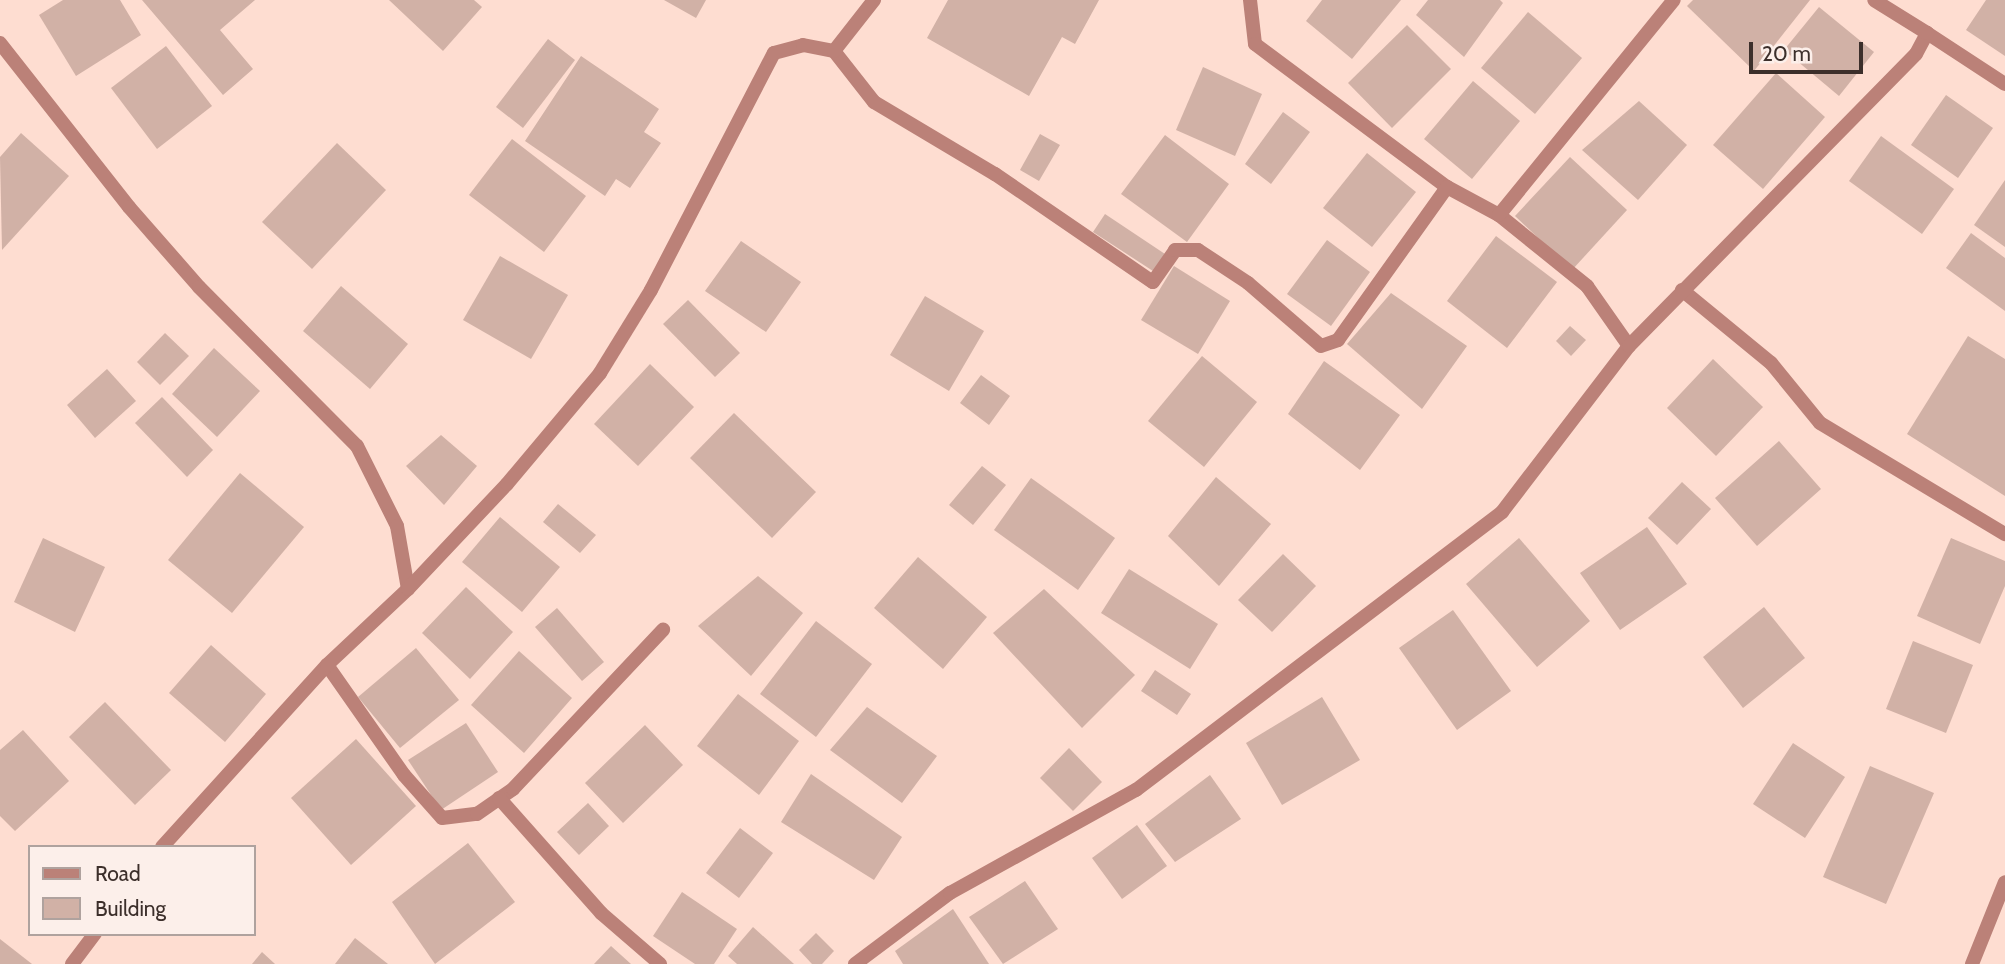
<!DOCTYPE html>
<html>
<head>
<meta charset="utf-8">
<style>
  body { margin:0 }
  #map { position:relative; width:2005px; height:964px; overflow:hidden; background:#feddd1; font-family:Cabin,sans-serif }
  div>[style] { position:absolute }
  .building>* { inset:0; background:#d1b1a6 }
  .street>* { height:14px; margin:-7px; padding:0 7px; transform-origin:7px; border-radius:7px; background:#bb8178 }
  span { translate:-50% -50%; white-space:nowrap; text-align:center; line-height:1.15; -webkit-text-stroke:6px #fcefea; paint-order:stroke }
  .legend { position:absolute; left:28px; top:845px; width:228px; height:91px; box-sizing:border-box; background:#fcefea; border:2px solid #afa29e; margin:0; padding:9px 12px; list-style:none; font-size:21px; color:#3c2f2b }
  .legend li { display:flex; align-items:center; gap:14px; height:35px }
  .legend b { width:35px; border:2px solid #afa29e }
  .scale { position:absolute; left:1749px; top:42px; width:114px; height:32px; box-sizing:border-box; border:4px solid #3c2f2b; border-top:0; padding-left:9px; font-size:21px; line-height:24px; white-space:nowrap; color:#3c2f2b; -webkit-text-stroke:5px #fcefea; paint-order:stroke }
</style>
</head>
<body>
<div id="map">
  <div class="building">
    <i style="clip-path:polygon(63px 0,120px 0,141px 35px,76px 76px,39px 15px)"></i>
    <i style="clip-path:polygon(142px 0,255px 0,220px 30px,253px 69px,223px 95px)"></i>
    <i style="clip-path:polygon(389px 0,474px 0,482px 7px,443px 51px)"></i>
    <i style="clip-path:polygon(664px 0,706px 0,696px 18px)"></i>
    <i style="clip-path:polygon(948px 0,1099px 0,1075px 44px,1062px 37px,1029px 96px,927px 38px)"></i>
    <i style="clip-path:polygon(1322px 0,1401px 0,1352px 59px,1306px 21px)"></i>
    <i style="clip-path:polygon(1428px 0,1500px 0,1503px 3px,1464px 57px,1416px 15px)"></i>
    <i style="clip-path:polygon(1693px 0,1810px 0,1754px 71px,1687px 6px)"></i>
    <i style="clip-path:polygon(1986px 0,2005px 0,2005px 56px,1966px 30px)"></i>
    <i style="clip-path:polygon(1819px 7px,1874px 52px,1839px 96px,1784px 50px)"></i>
    <i style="clip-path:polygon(1528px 12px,1582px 58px,1535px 114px,1481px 68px)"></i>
    <i style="clip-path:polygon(1407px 25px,1451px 69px,1392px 128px,1348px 83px)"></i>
    <i style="clip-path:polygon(548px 39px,575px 60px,523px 128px,496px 107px)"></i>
    <i style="clip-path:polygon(166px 46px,212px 106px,157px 149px,111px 88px)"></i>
    <i style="clip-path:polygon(581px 56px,659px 109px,644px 132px,661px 143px,630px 188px,616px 179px,605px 196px,525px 141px)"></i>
    <i style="clip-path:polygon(1203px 67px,1262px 94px,1235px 156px,1176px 130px)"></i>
    <i style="clip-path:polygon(1776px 73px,1825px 117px,1763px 189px,1713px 145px)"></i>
    <i style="clip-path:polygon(1473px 81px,1520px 121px,1472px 179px,1424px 139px)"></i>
    <i style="clip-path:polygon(1946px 95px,1993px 128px,1958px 178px,1911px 145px)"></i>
    <i style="clip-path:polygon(1639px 101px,1687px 145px,1638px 200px,1582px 150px)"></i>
    <i style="clip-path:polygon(1283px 112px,1310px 132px,1271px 184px,1245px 164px)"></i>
    <i style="clip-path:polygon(21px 133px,69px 176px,2px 250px,0 157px)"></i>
    <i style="clip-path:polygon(1040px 134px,1060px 145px,1039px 181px,1020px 170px)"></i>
    <i style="clip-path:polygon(1165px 135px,1229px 184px,1187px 242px,1121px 194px)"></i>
    <i style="clip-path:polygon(1881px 136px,1954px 189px,1922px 234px,1849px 181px)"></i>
    <i style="clip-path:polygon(512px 139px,586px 196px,544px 252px,469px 195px)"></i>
    <i style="clip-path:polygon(337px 143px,386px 190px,312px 269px,262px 222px)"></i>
    <i style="clip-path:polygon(1367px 153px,1416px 192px,1372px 247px,1323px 208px)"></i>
    <i style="clip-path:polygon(1570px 157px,1627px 210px,1572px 270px,1515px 216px)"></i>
    <i style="clip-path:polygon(2005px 180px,2005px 247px,1974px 225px)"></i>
    <i style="clip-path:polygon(1105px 214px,1165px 254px,1153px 271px,1093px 232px)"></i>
    <i style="clip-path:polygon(1971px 233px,2005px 258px,2005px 311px,1946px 268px)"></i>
    <i style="clip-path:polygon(1496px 236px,1557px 282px,1507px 348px,1447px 301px)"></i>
    <i style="clip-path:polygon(1327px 240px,1370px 272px,1331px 326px,1287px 294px)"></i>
    <i style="clip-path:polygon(741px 241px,801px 282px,766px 332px,705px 291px)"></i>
    <i style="clip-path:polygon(500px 256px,568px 295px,531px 359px,463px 320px)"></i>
    <i style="clip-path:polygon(1174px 266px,1230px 301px,1198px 354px,1141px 320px)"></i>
    <i style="clip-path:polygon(341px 286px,408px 344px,370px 389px,303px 331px)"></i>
    <i style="clip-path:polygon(1391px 293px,1467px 346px,1422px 409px,1347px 344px)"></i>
    <i style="clip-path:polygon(925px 296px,984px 331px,949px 391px,890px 355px)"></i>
    <i style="clip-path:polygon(688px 300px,740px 353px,715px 377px,663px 324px)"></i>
    <i style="clip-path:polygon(1570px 326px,1586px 340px,1571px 356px,1556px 341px)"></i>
    <i style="clip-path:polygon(165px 333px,189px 356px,160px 385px,137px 362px)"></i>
    <i style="clip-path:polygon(1968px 336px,2005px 359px,2005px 496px,1907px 434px)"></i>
    <i style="clip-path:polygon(214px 348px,260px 391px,217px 437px,172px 394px)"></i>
    <i style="clip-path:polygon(1202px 356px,1257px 402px,1204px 467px,1148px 421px)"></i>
    <i style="clip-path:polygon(1713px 359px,1763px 407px,1716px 456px,1667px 408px)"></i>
    <i style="clip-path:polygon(1324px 361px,1400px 415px,1360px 470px,1288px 414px)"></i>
    <i style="clip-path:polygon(650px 364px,694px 407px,638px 466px,594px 424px)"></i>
    <i style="clip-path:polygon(107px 369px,136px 401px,95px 438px,67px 405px)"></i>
    <i style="clip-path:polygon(981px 375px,1010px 396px,989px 425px,960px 403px)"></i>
    <i style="clip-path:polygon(162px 397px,213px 450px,187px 477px,135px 423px)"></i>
    <i style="clip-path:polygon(734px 413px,816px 492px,772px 538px,690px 458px)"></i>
    <i style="clip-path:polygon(441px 435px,477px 466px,444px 505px,406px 466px)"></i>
    <i style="clip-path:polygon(1779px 441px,1821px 489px,1757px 546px,1715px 498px)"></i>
    <i style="clip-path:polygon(982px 466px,1006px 485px,973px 525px,949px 505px)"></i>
    <i style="clip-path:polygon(240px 473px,304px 527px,232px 613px,168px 560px)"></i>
    <i style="clip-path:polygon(1216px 477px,1271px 524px,1219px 586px,1168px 536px)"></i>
    <i style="clip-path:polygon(1031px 478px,1115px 538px,1078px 590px,994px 530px)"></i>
    <i style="clip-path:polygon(1682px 482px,1711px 509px,1677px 545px,1648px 518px)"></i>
    <i style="clip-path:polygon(558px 504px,596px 535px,580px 553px,543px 522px)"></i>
    <i style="clip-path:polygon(500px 517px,560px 567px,522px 612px,462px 562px)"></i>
    <i style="clip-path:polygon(1647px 527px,1687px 584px,1620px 630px,1580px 573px)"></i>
    <i style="clip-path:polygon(43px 538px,105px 567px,75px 632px,14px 602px)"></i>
    <i style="clip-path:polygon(1519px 538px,1590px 621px,1537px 667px,1466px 584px)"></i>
    <i style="clip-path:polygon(1951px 538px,2005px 561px,2005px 586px,1980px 644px,1917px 616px)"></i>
    <i style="clip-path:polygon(1283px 554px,1316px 586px,1272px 632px,1238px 600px)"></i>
    <i style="clip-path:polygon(918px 557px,987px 617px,943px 669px,874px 608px)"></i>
    <i style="clip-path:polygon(1129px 569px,1218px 624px,1190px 669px,1101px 613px)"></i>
    <i style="clip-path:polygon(758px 576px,803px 613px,751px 676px,698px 626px)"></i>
    <i style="clip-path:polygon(466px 587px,513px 632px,470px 679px,422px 633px)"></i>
    <i style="clip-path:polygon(1044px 589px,1135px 675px,1082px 728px,993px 633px)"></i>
    <i style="clip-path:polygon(1764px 607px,1805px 658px,1743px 708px,1703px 657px)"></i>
    <i style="clip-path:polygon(557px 608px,604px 662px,582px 681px,535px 627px)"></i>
    <i style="clip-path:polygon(1453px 610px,1511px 691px,1457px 730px,1399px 648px)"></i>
    <i style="clip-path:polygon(816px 621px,872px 664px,816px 737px,760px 694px)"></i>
    <i style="clip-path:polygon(1913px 641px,1973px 665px,1946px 733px,1886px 709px)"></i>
    <i style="clip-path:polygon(211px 645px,266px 694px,225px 742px,169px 693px)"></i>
    <i style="clip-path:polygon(416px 648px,459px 700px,400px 748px,358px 697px)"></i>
    <i style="clip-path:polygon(519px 651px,572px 698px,524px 753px,471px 705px)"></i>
    <i style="clip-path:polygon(1155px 670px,1191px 694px,1177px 715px,1141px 691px)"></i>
    <i style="clip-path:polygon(738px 694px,799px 741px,759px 795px,697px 746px)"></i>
    <i style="clip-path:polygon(1322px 697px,1360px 760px,1282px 805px,1246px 743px)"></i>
    <i style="clip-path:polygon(105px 702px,171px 770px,135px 805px,69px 737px)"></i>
    <i style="clip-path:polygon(867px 707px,937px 756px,902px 803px,830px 750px)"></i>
    <i style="clip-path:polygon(466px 723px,498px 772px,441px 810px,408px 760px)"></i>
    <i style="clip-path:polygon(645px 725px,683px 765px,623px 823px,585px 783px)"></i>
    <i style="clip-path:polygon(23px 730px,69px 781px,15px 831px,0 816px,0 750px)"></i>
    <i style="clip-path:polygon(356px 739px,416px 806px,351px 865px,291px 798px)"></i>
    <i style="clip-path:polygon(1793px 743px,1845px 777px,1805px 838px,1753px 804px)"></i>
    <i style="clip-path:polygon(1069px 748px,1102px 782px,1073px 811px,1040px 778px)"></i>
    <i style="clip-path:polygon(1870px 766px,1934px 793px,1886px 904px,1823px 877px)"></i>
    <i style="clip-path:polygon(811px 774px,902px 837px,874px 880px,781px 822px)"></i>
    <i style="clip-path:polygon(1210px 775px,1241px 819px,1175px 862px,1145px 824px)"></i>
    <i style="clip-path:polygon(588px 803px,609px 826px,579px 855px,557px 832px)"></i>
    <i style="clip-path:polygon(1137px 825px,1167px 866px,1122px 899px,1092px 858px)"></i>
    <i style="clip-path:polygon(740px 828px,773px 853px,739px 898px,706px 873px)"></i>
    <i style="clip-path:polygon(468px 843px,515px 902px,435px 964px,392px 902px)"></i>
    <i style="clip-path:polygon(1025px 881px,1058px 929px,1003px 964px,969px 917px)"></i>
    <i style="clip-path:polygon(682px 892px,737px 929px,714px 964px,695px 964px,653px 936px)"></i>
    <i style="clip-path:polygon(953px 909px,989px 964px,903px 964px,895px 951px)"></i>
    <i style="clip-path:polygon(753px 927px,794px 964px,737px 964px,728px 956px)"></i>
    <i style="clip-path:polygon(816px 933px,834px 951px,822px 964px,812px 964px,799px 950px)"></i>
    <i style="clip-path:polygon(355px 938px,388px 964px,335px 964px)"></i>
    <i style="clip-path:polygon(0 939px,32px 964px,0 964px)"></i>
    <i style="clip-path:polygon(611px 946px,631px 964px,594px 964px)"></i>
    <i style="clip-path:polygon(262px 952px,275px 964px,252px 964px)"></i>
  </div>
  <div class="street">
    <i style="left:1250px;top:0;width:44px;rotate:83.5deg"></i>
    <i style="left:1255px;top:44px;width:239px;rotate:36.7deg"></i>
    <i style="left:1447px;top:187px;width:59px;rotate:28.3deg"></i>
    <i style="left:1927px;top:33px;width:93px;rotate:33.2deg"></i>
    <i style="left:0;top:43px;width:209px;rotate:51.8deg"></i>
    <i style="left:129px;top:207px;width:106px;rotate:48.8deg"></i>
    <i style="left:199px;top:287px;width:224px;rotate:45.2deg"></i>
    <i style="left:357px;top:446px;width:89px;rotate:63.4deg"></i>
    <i style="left:397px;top:526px;width:64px;rotate:80.1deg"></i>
    <i style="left:834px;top:51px;width:65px;rotate:51.9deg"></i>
    <i style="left:874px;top:102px;width:141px;rotate:30.8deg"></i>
    <i style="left:995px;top:174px;width:191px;rotate:34.4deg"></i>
    <i style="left:1153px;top:282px;width:39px;rotate:-55deg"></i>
    <i style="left:1175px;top:250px;width:23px"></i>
    <i style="left:1198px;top:250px;width:60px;rotate:33.4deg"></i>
    <i style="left:1248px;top:283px;width:96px;rotate:40.8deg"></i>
    <i style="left:1321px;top:346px;width:18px;rotate:-19deg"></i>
    <i style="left:1338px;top:340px;width:188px;rotate:-54.5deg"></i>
    <i style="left:1682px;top:290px;width:115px;rotate:39.4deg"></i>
    <i style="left:1771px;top:363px;width:77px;rotate:50.8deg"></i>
    <i style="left:1820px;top:423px;width:216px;rotate:31deg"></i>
    <i style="left:1629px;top:346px;width:73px;rotate:-125deg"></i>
    <i style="left:1587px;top:286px;width:113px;rotate:-141.1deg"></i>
    <i style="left:1499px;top:215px;width:277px;rotate:-50.9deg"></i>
    <i style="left:327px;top:665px;width:134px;rotate:55deg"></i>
    <i style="left:404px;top:775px;width:57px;rotate:48.5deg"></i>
    <i style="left:442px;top:818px;width:35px;rotate:-7deg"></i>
    <i style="left:477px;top:814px;width:44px;rotate:-34.8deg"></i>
    <i style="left:513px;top:789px;width:219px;rotate:-46.7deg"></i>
    <i style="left:499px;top:798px;width:154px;rotate:48.4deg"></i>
    <i style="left:601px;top:913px;width:78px;rotate:40.8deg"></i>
    <i style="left:162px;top:847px;width:246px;rotate:-47.8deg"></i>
    <i style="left:327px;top:665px;width:111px;rotate:-43.2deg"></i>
    <i style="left:408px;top:589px;width:144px;rotate:-46.7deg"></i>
    <i style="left:507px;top:484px;width:145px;rotate:-50deg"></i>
    <i style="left:600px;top:373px;width:97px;rotate:-58.4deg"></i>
    <i style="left:651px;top:290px;width:267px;rotate:-62.6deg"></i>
    <i style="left:774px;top:53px;width:30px;rotate:-15deg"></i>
    <i style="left:803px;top:45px;width:32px;rotate:11deg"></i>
    <i style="left:834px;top:51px;width:65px;rotate:-51.9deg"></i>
    <i style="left:72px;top:964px;width:38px;rotate:-53deg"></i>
    <i style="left:855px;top:964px;width:119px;rotate:-36.8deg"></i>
    <i style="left:950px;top:893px;width:213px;rotate:-29deg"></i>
    <i style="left:1136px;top:790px;width:460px;rotate:-37.2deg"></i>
    <i style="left:1502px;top:512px;width:209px;rotate:-52.6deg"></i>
    <i style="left:1629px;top:346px;width:409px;rotate:-45.5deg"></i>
    <i style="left:1916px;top:54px;width:24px;rotate:-62deg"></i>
    <i style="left:1927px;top:33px;width:62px;rotate:-148.1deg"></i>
    <i style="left:1972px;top:964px;width:88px;rotate:-68.1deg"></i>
  </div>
  <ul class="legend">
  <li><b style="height:9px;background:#bb8178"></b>Road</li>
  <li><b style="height:19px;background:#d1b1a6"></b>Building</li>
  </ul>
  <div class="scale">20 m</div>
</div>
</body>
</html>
